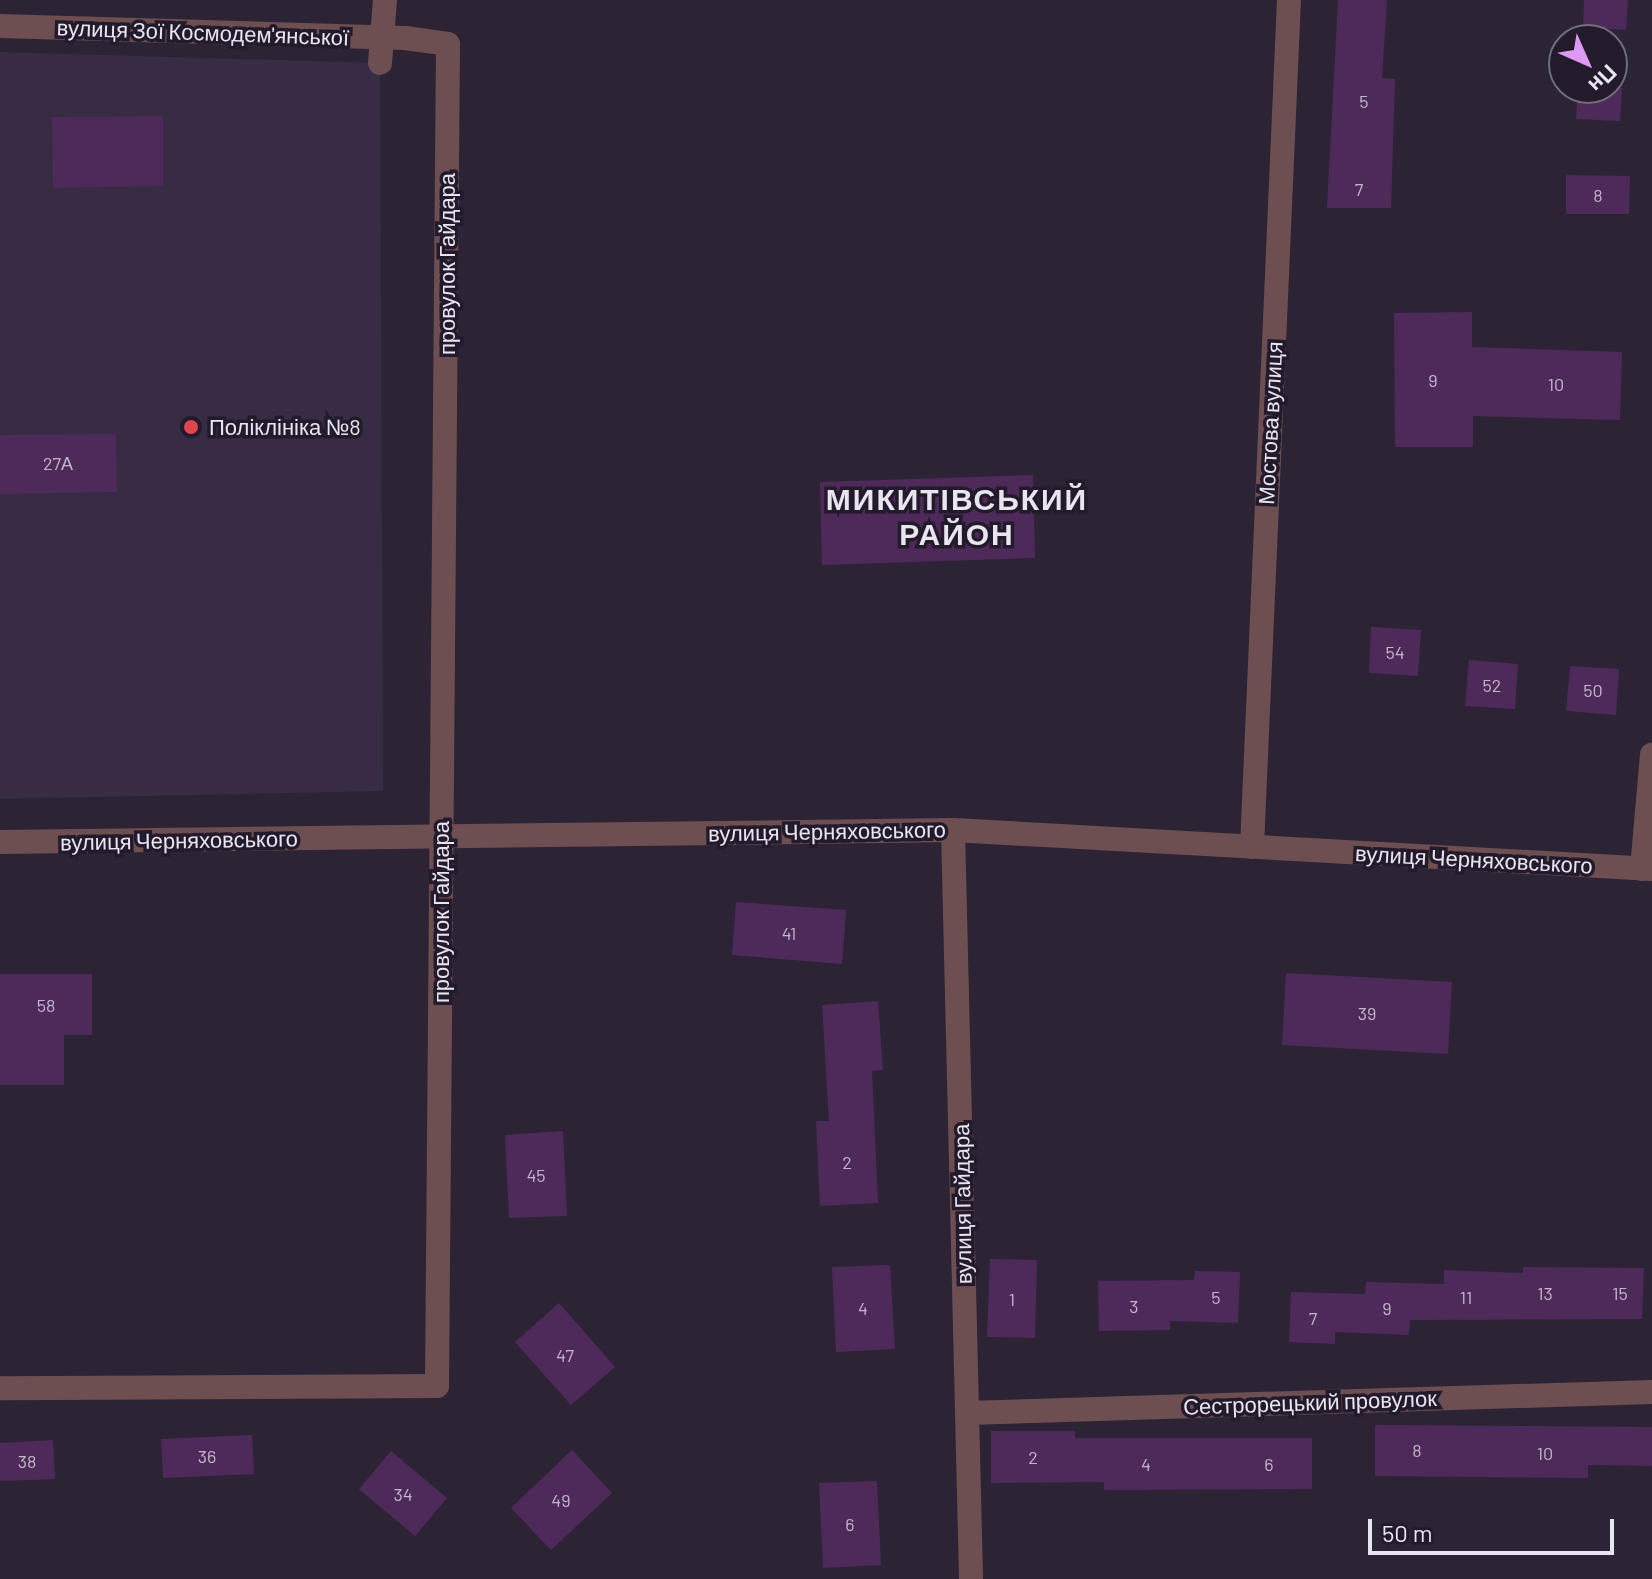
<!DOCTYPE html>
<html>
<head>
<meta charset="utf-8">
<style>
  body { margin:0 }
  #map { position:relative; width:1652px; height:1579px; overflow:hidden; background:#2c2435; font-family:Barlow,sans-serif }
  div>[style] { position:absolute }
  .built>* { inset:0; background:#372c43 }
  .building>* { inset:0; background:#4e2a5b }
  .minor>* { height:24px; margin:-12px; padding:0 12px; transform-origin:12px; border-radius:12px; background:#6d4f51 }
  .dots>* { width:22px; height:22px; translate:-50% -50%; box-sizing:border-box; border:4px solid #231b2b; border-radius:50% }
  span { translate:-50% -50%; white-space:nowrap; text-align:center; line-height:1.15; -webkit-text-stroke:7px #231b2b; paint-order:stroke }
  .number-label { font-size:18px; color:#c2b6ca }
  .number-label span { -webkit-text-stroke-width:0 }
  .street-label { font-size:22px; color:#e9e4ef }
  .poi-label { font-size:22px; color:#e9e4ef }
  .left { translate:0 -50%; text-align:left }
  .district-label { font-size:30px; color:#e9e4ef; font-weight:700; letter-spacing:2px }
  .north { position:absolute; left:1548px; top:24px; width:80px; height:80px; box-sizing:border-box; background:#231b2b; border:2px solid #726b79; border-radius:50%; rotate:135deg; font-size:22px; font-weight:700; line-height:32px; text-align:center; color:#e9e4ef }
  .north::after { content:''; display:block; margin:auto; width:28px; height:36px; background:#dd99f4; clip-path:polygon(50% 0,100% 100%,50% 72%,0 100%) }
  .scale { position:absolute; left:1368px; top:1519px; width:246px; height:36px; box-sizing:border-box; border:4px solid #e9e4ef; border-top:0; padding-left:10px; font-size:24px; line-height:28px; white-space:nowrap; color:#e9e4ef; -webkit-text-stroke:6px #231b2b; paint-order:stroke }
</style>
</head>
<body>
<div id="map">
  <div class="built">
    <i style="clip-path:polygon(0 52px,380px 63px,383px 791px,0 799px)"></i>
  </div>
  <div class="building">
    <i style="clip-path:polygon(1338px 0,1387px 0,1382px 78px,1395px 79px,1391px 208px,1327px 208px)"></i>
    <i style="clip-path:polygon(1584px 0,1628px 0,1626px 30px,1583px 27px)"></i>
    <i style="clip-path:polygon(1578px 88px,1622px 88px,1620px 121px,1576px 119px)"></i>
    <i style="clip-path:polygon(163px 116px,163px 186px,53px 188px,52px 117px)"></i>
    <i style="clip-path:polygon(1566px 175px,1630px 176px,1629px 214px,1566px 214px)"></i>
    <i style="clip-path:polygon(1472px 312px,1472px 347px,1622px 352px,1620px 420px,1473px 416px,1473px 447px,1395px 447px,1394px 313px)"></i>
    <i style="clip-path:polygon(116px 434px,117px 492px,0 494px,0 435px)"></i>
    <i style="clip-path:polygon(1033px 475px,1035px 558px,822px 565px,820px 482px)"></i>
    <i style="clip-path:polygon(1371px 627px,1421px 630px,1418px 676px,1369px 673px)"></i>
    <i style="clip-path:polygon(1469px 660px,1518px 664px,1515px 709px,1465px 706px)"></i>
    <i style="clip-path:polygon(1570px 666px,1619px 669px,1616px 715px,1566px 711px)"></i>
    <i style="clip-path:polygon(736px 902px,846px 910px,842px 964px,732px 955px)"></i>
    <i style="clip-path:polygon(1286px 973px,1452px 982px,1448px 1054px,1282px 1045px)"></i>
    <i style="clip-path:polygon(0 974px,92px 974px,92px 1035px,64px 1035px,64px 1085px,0 1085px)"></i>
    <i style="clip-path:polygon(878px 1001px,883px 1070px,872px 1071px,878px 1203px,820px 1206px,816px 1121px,829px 1121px,822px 1005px)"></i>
    <i style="clip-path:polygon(563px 1131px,567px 1216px,509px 1218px,505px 1135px)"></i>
    <i style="clip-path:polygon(990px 1259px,1037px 1260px,1035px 1338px,987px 1337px)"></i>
    <i style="clip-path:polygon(890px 1265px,895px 1349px,836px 1352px,832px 1267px)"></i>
    <i style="clip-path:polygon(1523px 1267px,1644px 1268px,1642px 1319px,1410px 1320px,1409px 1335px,1335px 1332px,1335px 1344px,1289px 1342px,1291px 1292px,1365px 1294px,1366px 1282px,1444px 1284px,1444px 1270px,1523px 1273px)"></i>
    <i style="clip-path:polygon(1195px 1271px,1240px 1272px,1238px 1323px,1170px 1321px,1170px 1330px,1099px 1331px,1098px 1281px,1194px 1280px)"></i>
    <i style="clip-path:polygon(559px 1303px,615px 1367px,571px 1405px,515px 1342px)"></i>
    <i style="clip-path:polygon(1375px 1425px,1652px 1427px,1652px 1466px,1588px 1465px,1588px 1478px,1375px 1476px)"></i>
    <i style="clip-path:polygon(991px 1431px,1075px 1431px,1075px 1438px,1312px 1438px,1312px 1489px,1104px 1490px,1104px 1482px,991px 1483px)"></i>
    <i style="clip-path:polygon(252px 1435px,254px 1474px,163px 1478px,161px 1439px)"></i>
    <i style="clip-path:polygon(53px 1440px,55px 1479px,0 1481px,0 1443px)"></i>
    <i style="clip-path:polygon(572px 1450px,612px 1493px,551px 1550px,511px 1508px)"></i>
    <i style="clip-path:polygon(391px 1451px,447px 1498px,415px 1536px,359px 1489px)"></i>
    <i style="clip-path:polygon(877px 1481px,881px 1565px,823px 1568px,819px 1483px)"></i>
  </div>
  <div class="minor">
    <i style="left:0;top:26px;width:405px;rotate:1.7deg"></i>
    <i style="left:405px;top:38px;width:43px;rotate:7.9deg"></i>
    <i style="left:448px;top:44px;width:1342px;rotate:90.47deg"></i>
    <i style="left:437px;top:1386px;width:437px;rotate:179.7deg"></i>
    <i style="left:380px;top:63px;width:63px;rotate:-85.5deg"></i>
    <i style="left:953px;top:830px;width:749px;rotate:88.62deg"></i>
    <i style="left:0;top:842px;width:953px;rotate:-0.72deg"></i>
    <i style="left:953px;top:830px;width:700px;rotate:3.19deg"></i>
    <i style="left:1252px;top:847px;width:848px;rotate:-87.5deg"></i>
    <i style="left:1642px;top:869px;width:115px;rotate:-85deg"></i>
    <i style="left:967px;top:1413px;width:685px;rotate:-1.76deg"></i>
  </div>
  <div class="dots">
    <i style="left:191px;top:427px;background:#e0444e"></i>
  </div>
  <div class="number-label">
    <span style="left:1364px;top:101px">5</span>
    <span style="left:1359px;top:189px">7</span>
    <span style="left:1598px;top:195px">8</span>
    <span style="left:1433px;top:380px">9</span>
    <span style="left:1556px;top:384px">10</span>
    <span style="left:58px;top:463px">27А</span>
    <span style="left:1395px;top:652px">54</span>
    <span style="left:1492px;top:685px">52</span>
    <span style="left:1593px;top:690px">50</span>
    <span style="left:789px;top:933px">41</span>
    <span style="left:46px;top:1005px">58</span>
    <span style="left:1367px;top:1013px">39</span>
    <span style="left:847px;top:1162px">2</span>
    <span style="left:536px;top:1175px">45</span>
    <span style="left:1545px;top:1293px">13</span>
    <span style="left:1620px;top:1293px">15</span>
    <span style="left:1216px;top:1297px">5</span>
    <span style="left:1466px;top:1297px">11</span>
    <span style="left:1012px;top:1299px">1</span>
    <span style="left:1134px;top:1306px">3</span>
    <span style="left:863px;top:1308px">4</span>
    <span style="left:1387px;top:1308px">9</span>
    <span style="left:1313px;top:1318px">7</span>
    <span style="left:565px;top:1355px">47</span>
    <span style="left:1417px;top:1450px">8</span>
    <span style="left:1545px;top:1453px">10</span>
    <span style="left:207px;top:1456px">36</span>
    <span style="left:1033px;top:1457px">2</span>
    <span style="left:27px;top:1461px">38</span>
    <span style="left:1146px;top:1464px">4</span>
    <span style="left:1269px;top:1464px">6</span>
    <span style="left:403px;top:1494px">34</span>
    <span style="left:561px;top:1500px">49</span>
    <span style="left:850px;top:1524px">6</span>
  </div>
  <div class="street-label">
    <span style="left:203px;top:32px;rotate:2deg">вулиця Зої Космодем'янської</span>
    <span style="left:447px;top:264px;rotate:-90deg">провулок Гайдара</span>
    <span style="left:1270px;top:423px;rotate:-87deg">Мостова вулиця</span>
    <span style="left:827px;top:831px;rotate:-1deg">вулиця Черняховського</span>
    <span style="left:179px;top:840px;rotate:-1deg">вулиця Черняховського</span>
    <span style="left:1474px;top:859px;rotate:3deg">вулиця Черняховського</span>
    <span style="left:441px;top:912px;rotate:-90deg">провулок Гайдара</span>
    <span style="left:962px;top:1204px;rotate:-91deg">вулиця Гайдара</span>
    <span style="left:1310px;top:1402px;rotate:-2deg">Сестрорецький провулок</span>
  </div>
  <div class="poi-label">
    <span class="left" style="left:209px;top:427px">Поліклініка №8</span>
  </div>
  <div class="district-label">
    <span style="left:957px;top:515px">МИКИТІВСЬКИЙ<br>РАЙОН</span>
  </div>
  <div class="north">Пн</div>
  <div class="scale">50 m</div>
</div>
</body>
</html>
